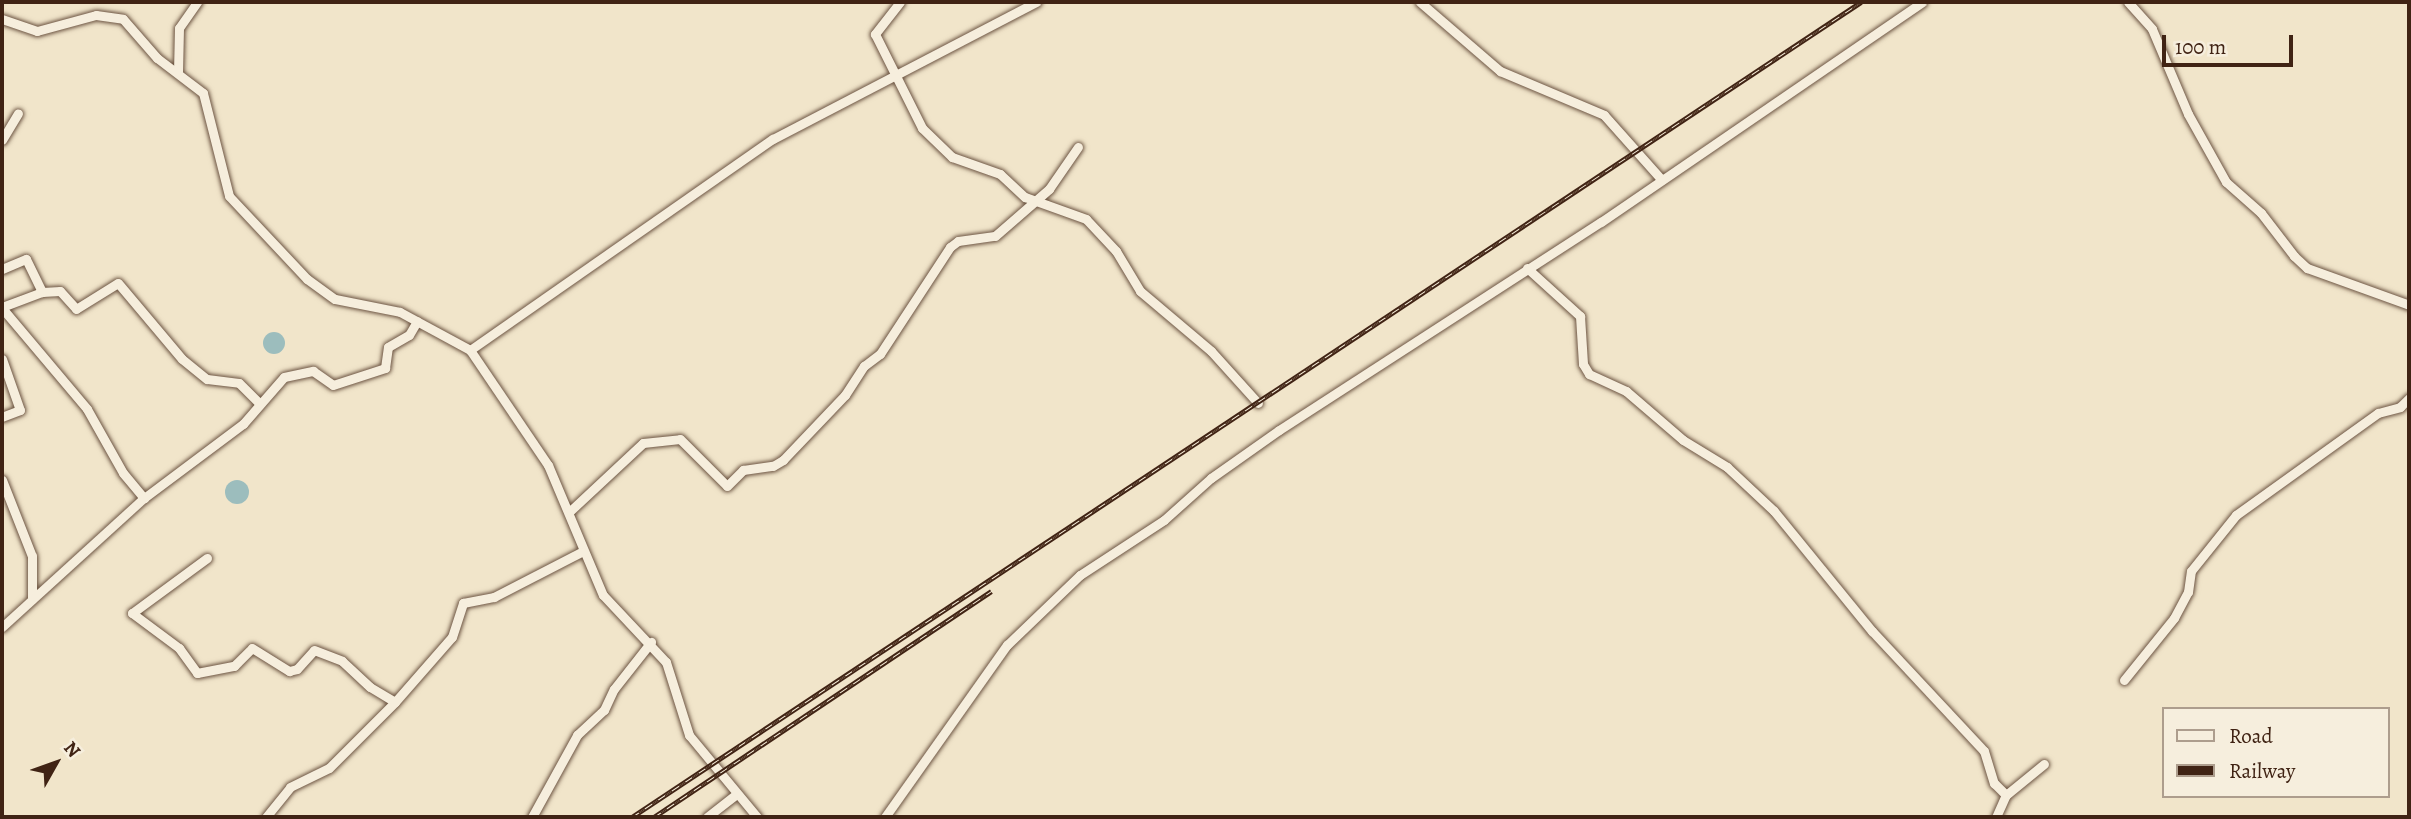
<!DOCTYPE html>
<html>
<head>
<meta charset="utf-8">
<style>
  body { margin:0 }
  #map { position:relative; width:2411px; height:819px; overflow:hidden; background:#f1e5ca; font-family:Alegreya,serif }
  div>[style] { position:absolute }
  .water>* { inset:0; background:#9cbdbd }
  .round { border-radius:50% }
  .roads { filter:drop-shadow(0 0 2px #6c5442) drop-shadow(0 0 2px #6c5442) }
  .minor>* { height:9px; margin:-4.5px; padding:0 4.5px; transform-origin:4.5px; border-radius:4.5px; background:#f6eedd }
  .rail>* { height:5px; margin-top:-2.5px; transform-origin:0; background:repeating-linear-gradient(90deg,#f6eedd 0 8px,#402314 0 16px); box-sizing:border-box; border-block:2px solid #402314 }
  span { translate:-50% -50%; white-space:nowrap; text-align:center; line-height:1.15; -webkit-text-stroke:5px #f6eedd; paint-order:stroke }
  .frame { position:absolute; inset:0; border:4px solid #402314; pointer-events:none }
  .legend { position:absolute; left:2162px; top:707px; width:228px; height:91px; box-sizing:border-box; background:#f6eedd; border:2px solid #ad9d8d; margin:0; padding:9px 12px; list-style:none; font-size:21px; color:#402314 }
  .legend li { display:flex; align-items:center; gap:14px; height:35px }
  .legend b { width:35px; border:2px solid #ad9d8d }
  .north { position:absolute; left:21px; top:728px; width:70px; height:70px; -webkit-text-stroke:5px #f6eedd; paint-order:stroke; rotate:50deg; font-size:19px; font-weight:700; line-height:28px; text-align:center; color:#402314 }
  .north::after { content:''; display:block; margin:auto; width:24px; height:32px; background:#402314; clip-path:polygon(50% 0,100% 100%,50% 72%,0 100%) }
  .scale { position:absolute; left:2162px; top:35px; width:131px; height:32px; box-sizing:border-box; border:4px solid #402314; border-top:0; padding-left:9px; font-size:21px; line-height:24px; white-space:nowrap; color:#402314; -webkit-text-stroke:5px #f6eedd; paint-order:stroke }
</style>
</head>
<body>
<div id="map">
  <div class="water">
    <i class="round" style="left:263px;top:332px;width:22px;height:22px"></i>
    <i class="round" style="left:225px;top:480px;width:24px;height:24px"></i>
  </div>
  <div class="roads">
    <div class="minor">
      <i style="left:900px;top:2px;width:41px;rotate:128deg"></i>
      <i style="left:875px;top:34px;width:105px;rotate:63.4deg"></i>
      <i style="left:922px;top:128px;width:42px;rotate:44deg"></i>
      <i style="left:952px;top:157px;width:51px;rotate:19.5deg"></i>
      <i style="left:1000px;top:174px;width:34px;rotate:43deg"></i>
      <i style="left:1025px;top:197px;width:65px;rotate:19.8deg"></i>
      <i style="left:1086px;top:219px;width:44px;rotate:46.8deg"></i>
      <i style="left:1116px;top:251px;width:47px;rotate:59deg"></i>
      <i style="left:1140px;top:291px;width:93px;rotate:40.2deg"></i>
      <i style="left:1211px;top:351px;width:70px;rotate:47.9deg"></i>
      <i style="left:1420px;top:2px;width:106px;rotate:40.8deg"></i>
      <i style="left:1500px;top:71px;width:113px;rotate:22.9deg"></i>
      <i style="left:1604px;top:115px;width:87px;rotate:48.3deg"></i>
      <i style="left:2128px;top:2px;width:36px;rotate:48deg"></i>
      <i style="left:2152px;top:29px;width:92px;rotate:67deg"></i>
      <i style="left:2188px;top:114px;width:78px;rotate:60.8deg"></i>
      <i style="left:2226px;top:182px;width:47px;rotate:41.5deg"></i>
      <i style="left:2261px;top:213px;width:54px;rotate:52.5deg"></i>
      <i style="left:2294px;top:256px;width:18px;rotate:43deg"></i>
      <i style="left:2307px;top:268px;width:109px;rotate:19.9deg"></i>
      <i style="left:2px;top:19px;width:37px;rotate:19deg"></i>
      <i style="left:37px;top:31px;width:61px;rotate:-15.2deg"></i>
      <i style="left:96px;top:15px;width:27px;rotate:8deg"></i>
      <i style="left:123px;top:19px;width:52px;rotate:48.9deg"></i>
      <i style="left:157px;top:58px;width:58px;rotate:37.3deg"></i>
      <i style="left:203px;top:93px;width:106px;rotate:75.8deg"></i>
      <i style="left:229px;top:196px;width:114px;rotate:46.8deg"></i>
      <i style="left:307px;top:279px;width:34px;rotate:36deg"></i>
      <i style="left:335px;top:299px;width:66px;rotate:11.3deg"></i>
      <i style="left:400px;top:312px;width:80px;rotate:28.5deg"></i>
      <i style="left:470px;top:350px;width:139px;rotate:55.9deg"></i>
      <i style="left:548px;top:465px;width:141px;rotate:67.1deg"></i>
      <i style="left:603px;top:595px;width:92px;rotate:46.8deg"></i>
      <i style="left:666px;top:662px;width:77px;rotate:72.5deg"></i>
      <i style="left:689px;top:735px;width:107px;rotate:50.3deg"></i>
      <i style="left:178px;top:72px;width:44px;rotate:-88.7deg"></i>
      <i style="left:179px;top:28px;width:32px;rotate:-55deg"></i>
      <i style="left:2px;top:140px;width:31px;rotate:-59deg"></i>
      <i style="left:1527px;top:268px;width:72px;rotate:42.2deg"></i>
      <i style="left:1580px;top:316px;width:48px;rotate:86.4deg"></i>
      <i style="left:1583px;top:364px;width:12px;rotate:59deg"></i>
      <i style="left:1589px;top:374px;width:41px;rotate:24.7deg"></i>
      <i style="left:1626px;top:391px;width:75px;rotate:40.7deg"></i>
      <i style="left:1683px;top:440px;width:52px;rotate:31.5deg"></i>
      <i style="left:1727px;top:467px;width:64px;rotate:43.1deg"></i>
      <i style="left:1774px;top:511px;width:155px;rotate:50.8deg"></i>
      <i style="left:1872px;top:631px;width:164px;rotate:47deg"></i>
      <i style="left:1984px;top:751px;width:34px;rotate:73deg"></i>
      <i style="left:1994px;top:783px;width:17px;rotate:45deg"></i>
      <i style="left:2px;top:269px;width:26px;rotate:-23deg"></i>
      <i style="left:26px;top:259px;width:37px;rotate:64deg"></i>
      <i style="left:42px;top:292px;width:18px;rotate:-3deg"></i>
      <i style="left:60px;top:291px;width:24px;rotate:48deg"></i>
      <i style="left:76px;top:309px;width:49px;rotate:-31.8deg"></i>
      <i style="left:118px;top:283px;width:99px;rotate:49.9deg"></i>
      <i style="left:182px;top:359px;width:32px;rotate:39deg"></i>
      <i style="left:207px;top:379px;width:32px;rotate:7deg"></i>
      <i style="left:239px;top:383px;width:28px;rotate:45deg"></i>
      <i style="left:2px;top:307px;width:43px;rotate:-20.6deg"></i>
      <i style="left:2px;top:308px;width:132px;rotate:49.9deg"></i>
      <i style="left:87px;top:409px;width:73px;rotate:60.6deg"></i>
      <i style="left:123px;top:473px;width:33px;rotate:50deg"></i>
      <i style="left:470px;top:350px;width:369px;rotate:-34.9deg"></i>
      <i style="left:773px;top:139px;width:297px;rotate:-27.5deg"></i>
      <i style="left:2px;top:359px;width:54px;rotate:70.6deg"></i>
      <i style="left:20px;top:410px;width:19px;rotate:159deg"></i>
      <i style="left:2px;top:480px;width:82px;rotate:68.5deg"></i>
      <i style="left:32px;top:556px;width:43px;rotate:90deg"></i>
      <i style="left:569px;top:512px;width:101px;rotate:-43deg"></i>
      <i style="left:643px;top:443px;width:37px;rotate:-6deg"></i>
      <i style="left:680px;top:439px;width:66px;rotate:45deg"></i>
      <i style="left:727px;top:486px;width:23px;rotate:-45deg"></i>
      <i style="left:743px;top:470px;width:30px;rotate:-8deg"></i>
      <i style="left:773px;top:466px;width:12px;rotate:-31deg"></i>
      <i style="left:783px;top:460px;width:90px;rotate:-46.4deg"></i>
      <i style="left:845px;top:395px;width:35px;rotate:-57deg"></i>
      <i style="left:864px;top:366px;width:20px;rotate:-37deg"></i>
      <i style="left:880px;top:354px;width:128px;rotate:-56.8deg"></i>
      <i style="left:950px;top:247px;width:10px;rotate:-37deg"></i>
      <i style="left:958px;top:241px;width:37px;rotate:-8deg"></i>
      <i style="left:995px;top:236px;width:72px;rotate:-41deg"></i>
      <i style="left:1049px;top:189px;width:51px;rotate:-55.4deg"></i>
      <i style="left:207px;top:558px;width:93px;rotate:143.7deg"></i>
      <i style="left:132px;top:613px;width:59px;rotate:36.7deg"></i>
      <i style="left:179px;top:648px;width:31px;rotate:54deg"></i>
      <i style="left:197px;top:673px;width:38px;rotate:-11deg"></i>
      <i style="left:234px;top:666px;width:25px;rotate:-45deg"></i>
      <i style="left:252px;top:648px;width:44px;rotate:31.9deg"></i>
      <i style="left:289px;top:671px;width:8px;rotate:-14deg"></i>
      <i style="left:297px;top:669px;width:25px;rotate:-48deg"></i>
      <i style="left:314px;top:650px;width:30px;rotate:21deg"></i>
      <i style="left:342px;top:661px;width:38px;rotate:43deg"></i>
      <i style="left:370px;top:687px;width:29px;rotate:31deg"></i>
      <i style="left:2px;top:627px;width:192px;rotate:-42.3deg"></i>
      <i style="left:144px;top:498px;width:124px;rotate:-36.8deg"></i>
      <i style="left:243px;top:424px;width:62px;rotate:-48.9deg"></i>
      <i style="left:284px;top:377px;width:30px;rotate:-12deg"></i>
      <i style="left:313px;top:371px;width:24px;rotate:35deg"></i>
      <i style="left:333px;top:385px;width:55px;rotate:-18.1deg"></i>
      <i style="left:385px;top:368px;width:21px;rotate:-82deg"></i>
      <i style="left:388px;top:347px;width:24px;rotate:-30deg"></i>
      <i style="left:409px;top:335px;width:16px;rotate:-60deg"></i>
      <i style="left:2124px;top:680px;width:80px;rotate:-51.1deg"></i>
      <i style="left:2174px;top:618px;width:30px;rotate:-62deg"></i>
      <i style="left:2188px;top:592px;width:21px;rotate:-82deg"></i>
      <i style="left:2191px;top:571px;width:72px;rotate:-51.2deg"></i>
      <i style="left:2236px;top:515px;width:175px;rotate:-35.7deg"></i>
      <i style="left:2378px;top:413px;width:23px;rotate:-15deg"></i>
      <i style="left:2400px;top:407px;width:13px;rotate:-45deg"></i>
      <i style="left:266px;top:817px;width:38px;rotate:-51deg"></i>
      <i style="left:290px;top:787px;width:43px;rotate:-26deg"></i>
      <i style="left:329px;top:768px;width:93px;rotate:-45deg"></i>
      <i style="left:395px;top:702px;width:86px;rotate:-48.8deg"></i>
      <i style="left:452px;top:637px;width:36px;rotate:-72deg"></i>
      <i style="left:463px;top:603px;width:32px;rotate:-11deg"></i>
      <i style="left:494px;top:597px;width:98px;rotate:-27.3deg"></i>
      <i style="left:532px;top:817px;width:94px;rotate:-61.2deg"></i>
      <i style="left:577px;top:735px;width:37px;rotate:-43deg"></i>
      <i style="left:604px;top:710px;width:23px;rotate:-65deg"></i>
      <i style="left:614px;top:689px;width:60px;rotate:-51.8deg"></i>
      <i style="left:707px;top:817px;width:36px;rotate:-38deg"></i>
      <i style="left:885px;top:817px;width:211px;rotate:-54.7deg"></i>
      <i style="left:1007px;top:645px;width:101px;rotate:-43.8deg"></i>
      <i style="left:1080px;top:575px;width:100px;rotate:-33.2deg"></i>
      <i style="left:1164px;top:520px;width:63px;rotate:-41.8deg"></i>
      <i style="left:1211px;top:478px;width:83px;rotate:-35.2deg"></i>
      <i style="left:1279px;top:430px;width:383px;rotate:-32.9deg"></i>
      <i style="left:1601px;top:222px;width:389px;rotate:-34.4deg"></i>
      <i style="left:1996px;top:817px;width:24px;rotate:-66deg"></i>
      <i style="left:2006px;top:795px;width:49px;rotate:-39.2deg"></i>
    </div>
  </div>
  <div class="rail">
    <i style="left:632px;top:817px;width:1475px;rotate:-33.55deg"></i>
    <i style="left:654px;top:817px;width:406px;rotate:-33.8deg"></i>
  </div>
  <div class="frame"></div>
  <ul class="legend">
  <li><b style="height:9px;background:#f6eedd"></b>Road</li>
  <li><b style="height:9px;background:#402314"></b>Railway</li>
  </ul>
  <div class="north">N</div>
  <div class="scale">100 m</div>
</div>
</body>
</html>
